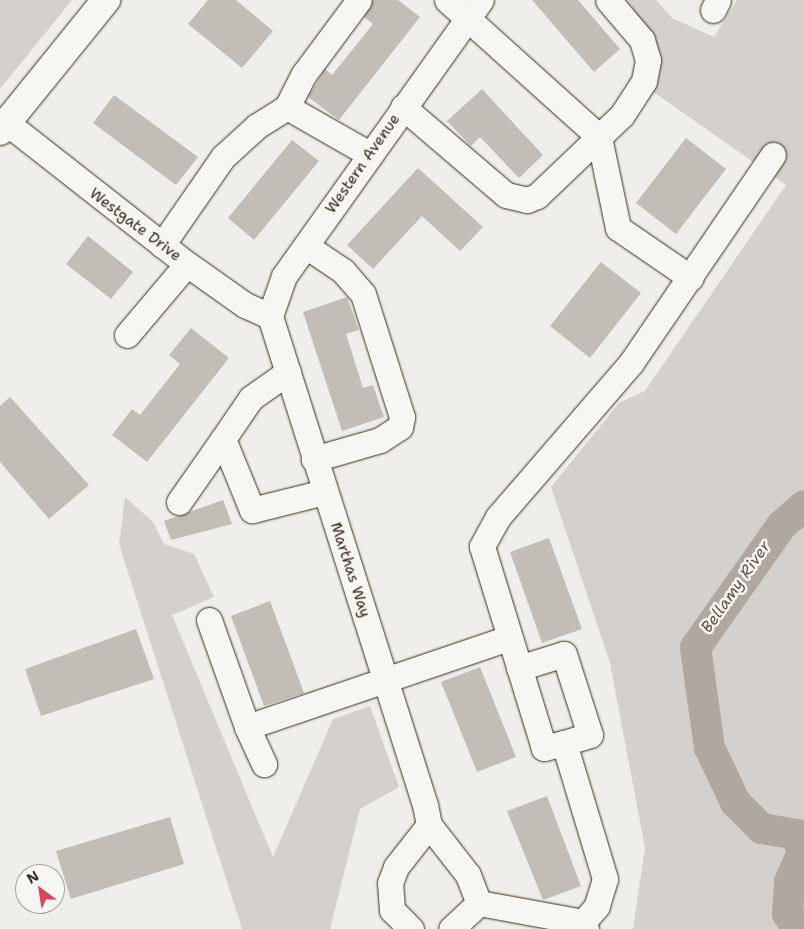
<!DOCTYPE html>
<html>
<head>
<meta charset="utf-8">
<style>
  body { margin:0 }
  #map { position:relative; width:804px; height:929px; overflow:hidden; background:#efeeea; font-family:"Shantell Sans",sans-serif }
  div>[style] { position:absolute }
  .green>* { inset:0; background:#d4d1cc }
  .river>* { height:31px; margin:-15.5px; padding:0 15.5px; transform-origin:15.5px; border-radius:15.5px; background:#afa8a1 }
  .building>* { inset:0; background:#c2bdb7 }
  .roads { filter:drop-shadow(0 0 1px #3b2a1e) drop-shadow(0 0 1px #3b2a1e) }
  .minor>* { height:25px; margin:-12.5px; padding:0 12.5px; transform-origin:12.5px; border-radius:12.5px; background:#f6f6f2 }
  .major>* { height:28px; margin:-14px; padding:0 14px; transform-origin:14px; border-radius:14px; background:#f6f6f2 }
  span { translate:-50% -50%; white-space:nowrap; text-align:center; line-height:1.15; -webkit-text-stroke:5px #f6f6f2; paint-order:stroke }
  .street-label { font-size:15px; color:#3b2a1e }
  .water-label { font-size:16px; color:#64564c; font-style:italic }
  .north { position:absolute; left:15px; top:864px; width:50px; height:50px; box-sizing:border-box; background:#f6f6f2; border:1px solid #aba49d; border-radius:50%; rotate:329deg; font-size:14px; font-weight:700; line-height:20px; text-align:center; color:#3b2a1e }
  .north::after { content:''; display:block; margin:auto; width:18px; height:22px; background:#d1495b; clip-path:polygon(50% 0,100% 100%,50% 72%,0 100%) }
</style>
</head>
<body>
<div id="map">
  <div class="green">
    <i style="clip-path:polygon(0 0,72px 0,0 89px)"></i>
    <i style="clip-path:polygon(627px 0,656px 0,672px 18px,714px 37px,737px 0,804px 0,804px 929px,633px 929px,645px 848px,610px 663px,551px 487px,619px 403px,645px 391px,786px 185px,652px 91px,656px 41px)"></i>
    <i style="clip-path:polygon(125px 497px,153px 522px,164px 544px,194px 554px,214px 597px,172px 615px,273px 857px,333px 719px,370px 706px,399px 787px,360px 809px,330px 929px,242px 929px,119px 544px)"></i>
  </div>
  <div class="river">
    <i style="left:797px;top:929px;width:19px;rotate:-122deg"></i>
    <i style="left:787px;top:913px;width:32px;rotate:-86deg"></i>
    <i style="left:789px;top:881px;width:32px;rotate:-66deg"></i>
    <i style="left:802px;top:852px;width:19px;rotate:-108deg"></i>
    <i style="left:796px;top:834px;width:36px;rotate:-170deg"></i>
    <i style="left:761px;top:828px;width:37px;rotate:-135deg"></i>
    <i style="left:735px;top:802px;width:61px;rotate:-115.3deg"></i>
    <i style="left:709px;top:747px;width:101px;rotate:-98deg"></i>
    <i style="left:695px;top:647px;width:149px;rotate:-54.8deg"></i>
    <i style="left:781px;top:525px;width:30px;rotate:-41deg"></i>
  </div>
  <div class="building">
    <i style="clip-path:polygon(208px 0,236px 0,273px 31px,242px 68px,188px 24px)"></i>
    <i style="clip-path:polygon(373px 0,398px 0,420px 17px,339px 120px,308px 97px,325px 69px,332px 75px,373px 24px,364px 17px)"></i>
    <i style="clip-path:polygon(532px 0,578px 0,620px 49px,594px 72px)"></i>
    <i style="clip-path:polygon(482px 89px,543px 155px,519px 178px,480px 137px,471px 146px,447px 121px)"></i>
    <i style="clip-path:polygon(114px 95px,198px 157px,176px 185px,93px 123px)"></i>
    <i style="clip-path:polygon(686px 138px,726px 169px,676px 234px,636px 203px)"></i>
    <i style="clip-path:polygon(292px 140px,319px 161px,254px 240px,228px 218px)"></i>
    <i style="clip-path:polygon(418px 168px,483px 227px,460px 251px,422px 216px,373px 269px,347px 245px)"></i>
    <i style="clip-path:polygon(88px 236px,133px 272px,111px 299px,66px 264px)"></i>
    <i style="clip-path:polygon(601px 262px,641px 293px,590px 358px,550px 326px)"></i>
    <i style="clip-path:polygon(347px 297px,359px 330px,346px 334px,363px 388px,373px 385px,384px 417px,342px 431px,303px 312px)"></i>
    <i style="clip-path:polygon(191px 328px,229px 358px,147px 462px,112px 435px,132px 409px,140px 415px,180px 364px,169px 355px)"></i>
    <i style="clip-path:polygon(10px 397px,89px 485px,49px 519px,0 462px,0 406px)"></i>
    <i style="clip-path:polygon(223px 500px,232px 524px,171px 540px,164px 521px)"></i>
    <i style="clip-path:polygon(549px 538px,582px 629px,542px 643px,510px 552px)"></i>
    <i style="clip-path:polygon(270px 601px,304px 693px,264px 706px,231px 616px)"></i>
    <i style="clip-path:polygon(136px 629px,154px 679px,41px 716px,25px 669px)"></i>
    <i style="clip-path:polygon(480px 667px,516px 757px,477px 772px,441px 682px)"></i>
    <i style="clip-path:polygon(547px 796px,581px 886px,543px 900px,507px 811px)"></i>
    <i style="clip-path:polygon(170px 817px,184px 864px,71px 899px,56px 851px)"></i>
  </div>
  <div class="roads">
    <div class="minor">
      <i style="left:447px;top:0;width:205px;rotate:42deg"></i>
      <i style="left:599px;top:137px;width:93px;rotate:78.2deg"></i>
      <i style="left:618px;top:228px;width:88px;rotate:34.4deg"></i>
      <i style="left:713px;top:10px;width:11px;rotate:-63deg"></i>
      <i style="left:287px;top:107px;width:95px;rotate:29.8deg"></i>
      <i style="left:403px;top:107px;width:135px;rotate:40.5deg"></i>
      <i style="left:506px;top:195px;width:22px;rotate:13deg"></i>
      <i style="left:527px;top:200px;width:11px;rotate:-22deg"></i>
      <i style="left:537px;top:196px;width:117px;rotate:-43.6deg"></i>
      <i style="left:622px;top:115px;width:40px;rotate:-57.1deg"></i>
      <i style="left:644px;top:81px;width:21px;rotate:-79deg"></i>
      <i style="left:648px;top:60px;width:21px;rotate:-107deg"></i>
      <i style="left:642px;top:40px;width:52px;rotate:-130.4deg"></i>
      <i style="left:7px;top:123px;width:229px;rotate:38.1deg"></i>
      <i style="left:187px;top:264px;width:71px;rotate:35.3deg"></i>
      <i style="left:245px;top:305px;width:27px;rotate:24deg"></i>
      <i style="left:162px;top:245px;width:107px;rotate:-55.3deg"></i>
      <i style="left:223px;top:157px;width:46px;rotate:-42.4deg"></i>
      <i style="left:257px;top:126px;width:36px;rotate:-32deg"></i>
      <i style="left:287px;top:107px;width:37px;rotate:-63deg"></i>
      <i style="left:304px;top:74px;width:92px;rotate:-53.4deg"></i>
      <i style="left:306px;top:246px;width:45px;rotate:34deg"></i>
      <i style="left:343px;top:271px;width:30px;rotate:49deg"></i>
      <i style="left:363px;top:294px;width:129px;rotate:72.4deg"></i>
      <i style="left:402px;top:417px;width:10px;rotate:101deg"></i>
      <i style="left:400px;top:427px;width:24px;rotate:147deg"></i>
      <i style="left:380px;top:440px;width:69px;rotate:163.9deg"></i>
      <i style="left:127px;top:335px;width:93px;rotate:-49.8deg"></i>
      <i style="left:288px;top:372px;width:45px;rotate:144.9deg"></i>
      <i style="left:251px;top:398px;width:50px;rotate:124.3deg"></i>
      <i style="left:223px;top:439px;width:77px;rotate:67.8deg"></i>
      <i style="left:252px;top:510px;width:74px;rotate:-14deg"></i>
      <i style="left:179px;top:502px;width:77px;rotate:-55.1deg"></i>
      <i style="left:209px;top:620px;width:114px;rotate:70.4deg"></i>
      <i style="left:247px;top:727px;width:277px;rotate:-18.8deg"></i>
      <i style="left:519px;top:668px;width:47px;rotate:-17.3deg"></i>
      <i style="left:564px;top:654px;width:85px;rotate:72.2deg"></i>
      <i style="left:590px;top:735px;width:27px;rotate:163deg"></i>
      <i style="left:564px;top:743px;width:142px;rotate:73.2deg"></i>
      <i style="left:605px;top:879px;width:28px;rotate:107deg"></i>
      <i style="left:597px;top:906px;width:21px;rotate:131deg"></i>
      <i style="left:583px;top:922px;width:8px;rotate:67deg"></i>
      <i style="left:247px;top:727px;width:41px;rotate:65.3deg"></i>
      <i style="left:564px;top:743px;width:21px;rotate:166deg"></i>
      <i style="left:544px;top:748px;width:211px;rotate:-107.1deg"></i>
      <i style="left:482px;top:546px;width:33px;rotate:-61deg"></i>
      <i style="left:498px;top:517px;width:203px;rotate:-49.2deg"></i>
      <i style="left:631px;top:363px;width:252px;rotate:-55.7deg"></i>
      <i style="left:429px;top:825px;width:63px;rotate:52deg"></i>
      <i style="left:468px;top:875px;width:30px;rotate:69deg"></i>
      <i style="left:479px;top:903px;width:38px;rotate:137deg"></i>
      <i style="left:479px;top:903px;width:106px;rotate:10.4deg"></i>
      <i style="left:411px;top:929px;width:27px;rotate:-135deg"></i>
      <i style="left:392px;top:910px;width:27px;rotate:-94deg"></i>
      <i style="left:390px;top:883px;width:17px;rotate:-69deg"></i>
      <i style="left:396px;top:867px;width:53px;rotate:-51.8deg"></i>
      <i style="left:429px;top:825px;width:20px;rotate:-101deg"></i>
      <i style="left:425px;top:805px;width:513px;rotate:-107.59deg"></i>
      <i style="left:270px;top:316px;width:42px;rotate:-70.7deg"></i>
      <i style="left:284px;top:276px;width:339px;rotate:-54.5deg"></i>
    </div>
    <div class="major">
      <i style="left:0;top:131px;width:169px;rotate:-51deg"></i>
    </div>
  </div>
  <div class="street-label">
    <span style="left:363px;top:164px;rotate:-55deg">Western Avenue</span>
    <span style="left:135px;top:225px;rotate:37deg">Westgate Drive</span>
    <span style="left:350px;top:570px;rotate:72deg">Marthas Way</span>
  </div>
  <div class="water-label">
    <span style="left:736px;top:587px;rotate:-55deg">Bellamy River</span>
  </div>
  <div class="north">N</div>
</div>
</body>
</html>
